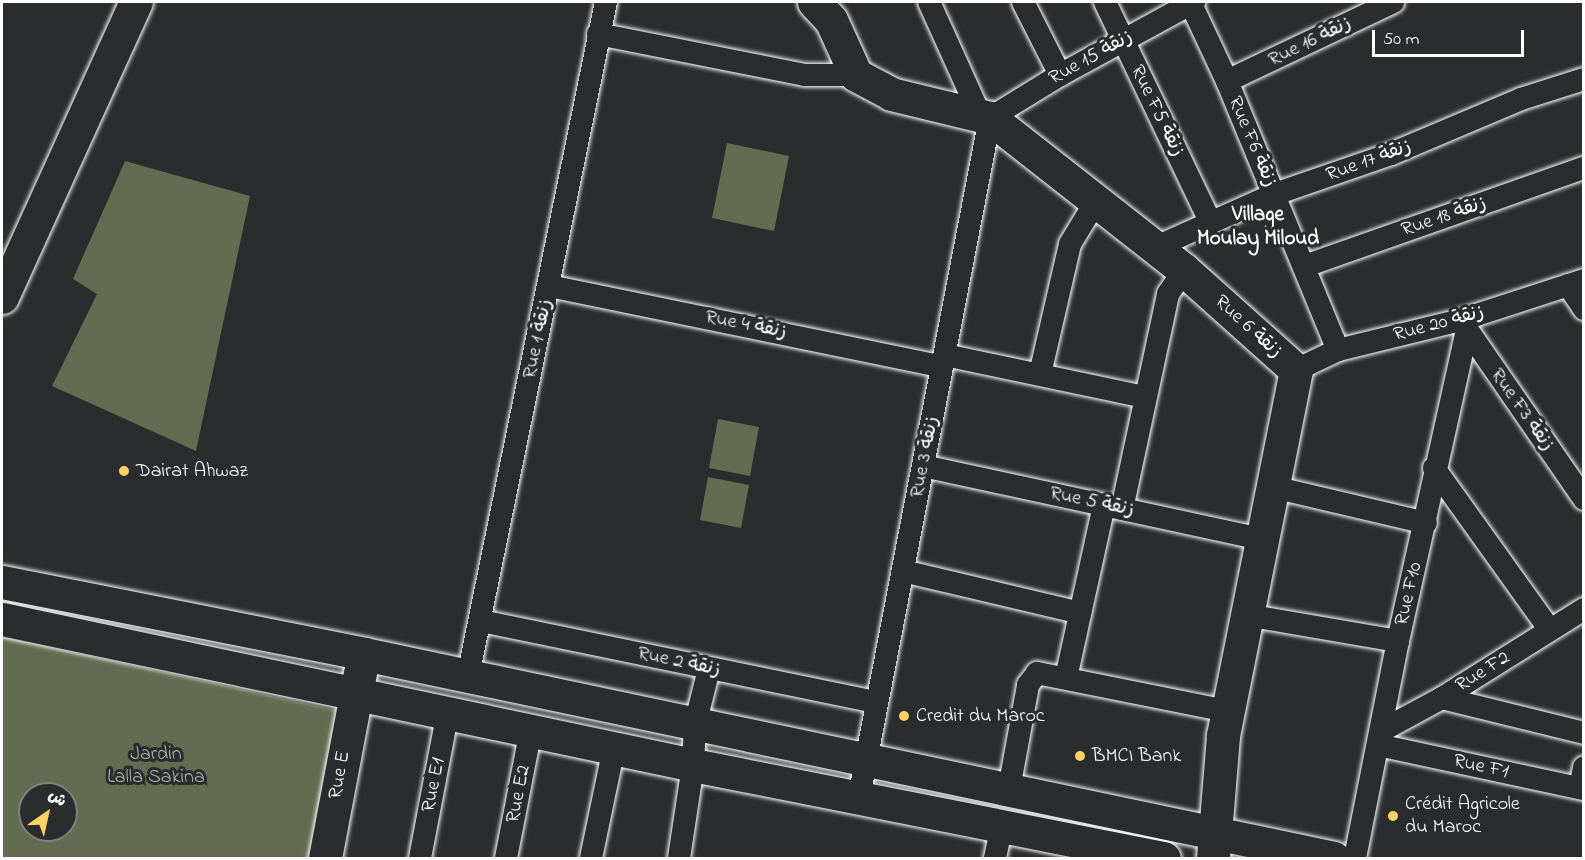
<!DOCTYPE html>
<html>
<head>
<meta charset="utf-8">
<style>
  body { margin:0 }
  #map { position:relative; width:1585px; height:860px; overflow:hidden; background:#2a2d2e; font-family:"Indie Flower","Playpen Sans Arabic",sans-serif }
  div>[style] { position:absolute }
  .green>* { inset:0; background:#636b51 }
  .roads { filter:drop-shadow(0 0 2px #fff) drop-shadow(0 0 2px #fff) }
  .street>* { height:22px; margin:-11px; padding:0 11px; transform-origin:11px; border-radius:11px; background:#2a2d2e }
  .secondary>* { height:33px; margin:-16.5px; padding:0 16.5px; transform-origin:16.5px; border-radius:16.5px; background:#2a2d2e }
  .dots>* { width:16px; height:16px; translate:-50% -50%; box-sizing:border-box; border:3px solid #2a2d2e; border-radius:50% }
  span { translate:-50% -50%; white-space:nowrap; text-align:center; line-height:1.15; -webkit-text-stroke:6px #2a2d2e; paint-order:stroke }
  .street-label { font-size:20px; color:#fff }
  .poi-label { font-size:20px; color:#fff }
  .left { translate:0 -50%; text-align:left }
  .park-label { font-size:20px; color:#b1b5a8 }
  .neighbourhood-label { font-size:21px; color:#fff; font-weight:700 }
  .frame { position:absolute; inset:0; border:3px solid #fff; pointer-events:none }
  .north { position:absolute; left:18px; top:782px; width:60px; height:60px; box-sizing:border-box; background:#2a2d2e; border:2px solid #7f8182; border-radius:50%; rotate:34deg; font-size:16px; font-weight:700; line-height:24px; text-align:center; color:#fff }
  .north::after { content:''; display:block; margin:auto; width:21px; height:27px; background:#ffd166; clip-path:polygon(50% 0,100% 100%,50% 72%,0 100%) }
  .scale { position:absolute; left:1372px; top:30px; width:152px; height:27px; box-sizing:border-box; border:3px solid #fff; border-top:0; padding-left:8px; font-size:18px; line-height:21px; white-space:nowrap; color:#fff; -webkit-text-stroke:4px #2a2d2e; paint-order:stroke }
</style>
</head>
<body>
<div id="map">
  <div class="green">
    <i style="clip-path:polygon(727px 143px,789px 156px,774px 231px,712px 218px)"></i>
    <i style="clip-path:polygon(125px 161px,250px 196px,196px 451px,52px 386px,97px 294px,73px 279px)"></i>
    <i style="clip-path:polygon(718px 419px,759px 427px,750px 476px,709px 468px)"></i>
    <i style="clip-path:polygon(708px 477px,749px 485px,741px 528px,700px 520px)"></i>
    <i style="clip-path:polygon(evenodd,2px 637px,340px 711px,310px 858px,2px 858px,2px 637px,30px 794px,66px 794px,66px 830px,30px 830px,30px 794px)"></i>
  </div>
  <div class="roads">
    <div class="street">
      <i style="left:929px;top:2px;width:124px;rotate:65.7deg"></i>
      <i style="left:1023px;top:2px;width:82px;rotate:63.1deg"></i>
      <i style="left:1105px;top:2px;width:243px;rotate:64.4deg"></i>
      <i style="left:1190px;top:2px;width:87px;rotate:64.9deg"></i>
      <i style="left:1227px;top:81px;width:291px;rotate:67.6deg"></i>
      <i style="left:598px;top:34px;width:211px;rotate:11.2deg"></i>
      <i style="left:805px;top:75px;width:51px"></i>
      <i style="left:1227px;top:81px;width:184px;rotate:-25.4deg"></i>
      <i style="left:1156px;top:247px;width:130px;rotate:-24deg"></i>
      <i style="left:1275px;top:194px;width:123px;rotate:-19deg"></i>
      <i style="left:1391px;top:154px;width:141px;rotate:-22.9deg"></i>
      <i style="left:1521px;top:99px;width:66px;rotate:-17.6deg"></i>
      <i style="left:1305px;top:266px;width:296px;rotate:-19.4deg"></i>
      <i style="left:1568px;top:285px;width:29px;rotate:56deg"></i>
      <i style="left:549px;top:286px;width:401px;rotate:11.6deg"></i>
      <i style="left:1462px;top:322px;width:215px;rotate:55.4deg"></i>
      <i style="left:945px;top:355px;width:204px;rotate:11.9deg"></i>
      <i style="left:1296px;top:370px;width:47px;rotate:-25.5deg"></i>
      <i style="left:1338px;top:350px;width:127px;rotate:-13.7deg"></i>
      <i style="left:1461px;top:320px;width:129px;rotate:-18deg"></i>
      <i style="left:1040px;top:374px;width:133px;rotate:-77deg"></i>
      <i style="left:1070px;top:244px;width:50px;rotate:-58.8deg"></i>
      <i style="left:923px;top:466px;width:346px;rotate:12.2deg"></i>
      <i style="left:1434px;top:468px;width:199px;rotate:54.4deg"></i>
      <i style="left:1273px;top:487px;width:157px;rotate:13.2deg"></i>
      <i style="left:1122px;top:509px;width:220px;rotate:-77.9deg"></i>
      <i style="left:1168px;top:294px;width:29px;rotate:-56deg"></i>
      <i style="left:903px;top:571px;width:182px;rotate:13.3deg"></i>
      <i style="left:1246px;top:615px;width:154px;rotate:9.7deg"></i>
      <i style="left:481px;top:621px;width:404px;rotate:11.6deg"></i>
      <i style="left:468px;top:676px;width:688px;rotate:-78.43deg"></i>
      <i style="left:1066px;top:678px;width:177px;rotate:-77.6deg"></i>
      <i style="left:1442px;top:698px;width:146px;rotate:13.8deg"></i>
      <i style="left:1381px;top:731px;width:69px;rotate:-28.4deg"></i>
      <i style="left:1442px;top:698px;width:168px;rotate:-32.1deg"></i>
      <i style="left:1378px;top:745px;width:211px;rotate:12.1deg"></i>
      <i style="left:1580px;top:788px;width:21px;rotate:-79deg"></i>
      <i style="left:1009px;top:789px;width:106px;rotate:-79.6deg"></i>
      <i style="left:1028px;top:685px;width:15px;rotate:-53deg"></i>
      <i style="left:1037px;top:673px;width:194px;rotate:11.3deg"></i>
      <i style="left:859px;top:797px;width:692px;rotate:-79.08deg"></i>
      <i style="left:990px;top:118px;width:82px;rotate:-31.6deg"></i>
      <i style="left:1060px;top:75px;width:153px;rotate:-28.6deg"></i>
      <i style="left:420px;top:858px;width:150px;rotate:-79.2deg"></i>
      <i style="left:506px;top:858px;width:131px;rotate:-79deg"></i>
      <i style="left:591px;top:858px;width:112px;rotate:-78.2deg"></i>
      <i style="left:679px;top:858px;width:94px;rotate:-81.4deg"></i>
      <i style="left:693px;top:765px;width:40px;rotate:-87.1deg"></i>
      <i style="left:695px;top:725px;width:58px;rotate:-76deg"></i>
      <i style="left:995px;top:858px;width:34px;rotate:-78deg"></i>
      <i style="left:1355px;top:858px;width:221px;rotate:-78.8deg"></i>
      <i style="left:1398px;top:641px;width:319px;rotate:-77.5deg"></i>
    </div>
    <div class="secondary">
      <i style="left:814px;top:2px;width:25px;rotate:47deg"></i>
      <i style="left:831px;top:20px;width:60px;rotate:65.6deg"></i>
      <i style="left:856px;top:75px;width:40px;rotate:28deg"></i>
      <i style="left:891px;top:94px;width:102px;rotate:13.6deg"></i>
      <i style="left:990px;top:118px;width:246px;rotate:38.1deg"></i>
      <i style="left:1184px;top:270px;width:150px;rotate:41.8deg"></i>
      <i style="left:1296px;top:370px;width:373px;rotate:101.3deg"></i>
      <i style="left:1223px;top:736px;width:122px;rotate:94.7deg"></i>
      <i style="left:2px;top:297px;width:324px;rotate:-65.6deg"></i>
      <i style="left:2px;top:582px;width:369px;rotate:11.2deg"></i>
      <i style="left:364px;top:654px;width:991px;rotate:11.88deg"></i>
      <i style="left:2px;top:619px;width:706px;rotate:11.93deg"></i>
      <i style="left:693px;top:765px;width:480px;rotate:11.2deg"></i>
      <i style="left:325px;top:858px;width:189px;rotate:-79.3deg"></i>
    </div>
  </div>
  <div class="dots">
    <i style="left:124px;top:471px;background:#ffd166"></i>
    <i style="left:904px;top:716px;background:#ffd166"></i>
    <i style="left:1080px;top:756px;background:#ffd166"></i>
    <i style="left:1393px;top:816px;background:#ffd166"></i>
  </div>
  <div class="street-label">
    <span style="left:1310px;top:42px;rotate:-26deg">Rue 16 زنقة</span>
    <span style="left:1091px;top:58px;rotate:-29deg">Rue 15 زنقة</span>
    <span style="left:1157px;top:111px;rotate:64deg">Rue F5 زنقة</span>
    <span style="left:1252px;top:142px;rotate:67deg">Rue F6 زنقة</span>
    <span style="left:1369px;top:161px;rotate:-20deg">Rue 17 زنقة</span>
    <span style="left:1444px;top:217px;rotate:-19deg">Rue 18 زنقة</span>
    <span style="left:1439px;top:324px;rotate:-15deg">Rue 20 زنقة</span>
    <span style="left:746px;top:325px;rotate:11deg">Rue 4 زنقة</span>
    <span style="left:1248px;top:327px;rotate:42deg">Rue 6 زنقة</span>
    <span style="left:538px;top:339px;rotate:-78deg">Rue 1 زنقة</span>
    <span style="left:1522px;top:410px;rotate:55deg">Rue F3 زنقة</span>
    <span style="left:925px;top:457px;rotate:-79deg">Rue 3 زنقة</span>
    <span style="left:1092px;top:502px;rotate:12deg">Rue 5 زنقة</span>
    <span style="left:1409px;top:594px;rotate:-77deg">Rue F10</span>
    <span style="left:679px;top:662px;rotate:12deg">Rue 2 زنقة</span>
    <span style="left:1483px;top:672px;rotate:-32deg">Rue F2</span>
    <span style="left:1481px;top:767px;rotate:12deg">Rue F1</span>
    <span style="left:340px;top:775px;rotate:-80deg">Rue E</span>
    <span style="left:434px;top:785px;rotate:-79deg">Rue E1</span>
    <span style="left:519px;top:794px;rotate:-79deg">Rue E2</span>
  </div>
  <div class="poi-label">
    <span class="left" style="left:136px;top:471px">Dairat Ahwaz</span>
    <span class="left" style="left:916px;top:716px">Credit du Maroc</span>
    <span class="left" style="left:1092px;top:756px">BMCI Bank</span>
    <span class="left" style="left:1405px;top:816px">Crédit Agricole<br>du Maroc</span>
  </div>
  <div class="park-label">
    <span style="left:156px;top:766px">Jardin<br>Lalla Sakina</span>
  </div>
  <div class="neighbourhood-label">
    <span style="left:1258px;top:227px">Village<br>Moulay Miloud</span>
  </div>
  <div class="frame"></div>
  <div class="north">ش</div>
  <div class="scale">50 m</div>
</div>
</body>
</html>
